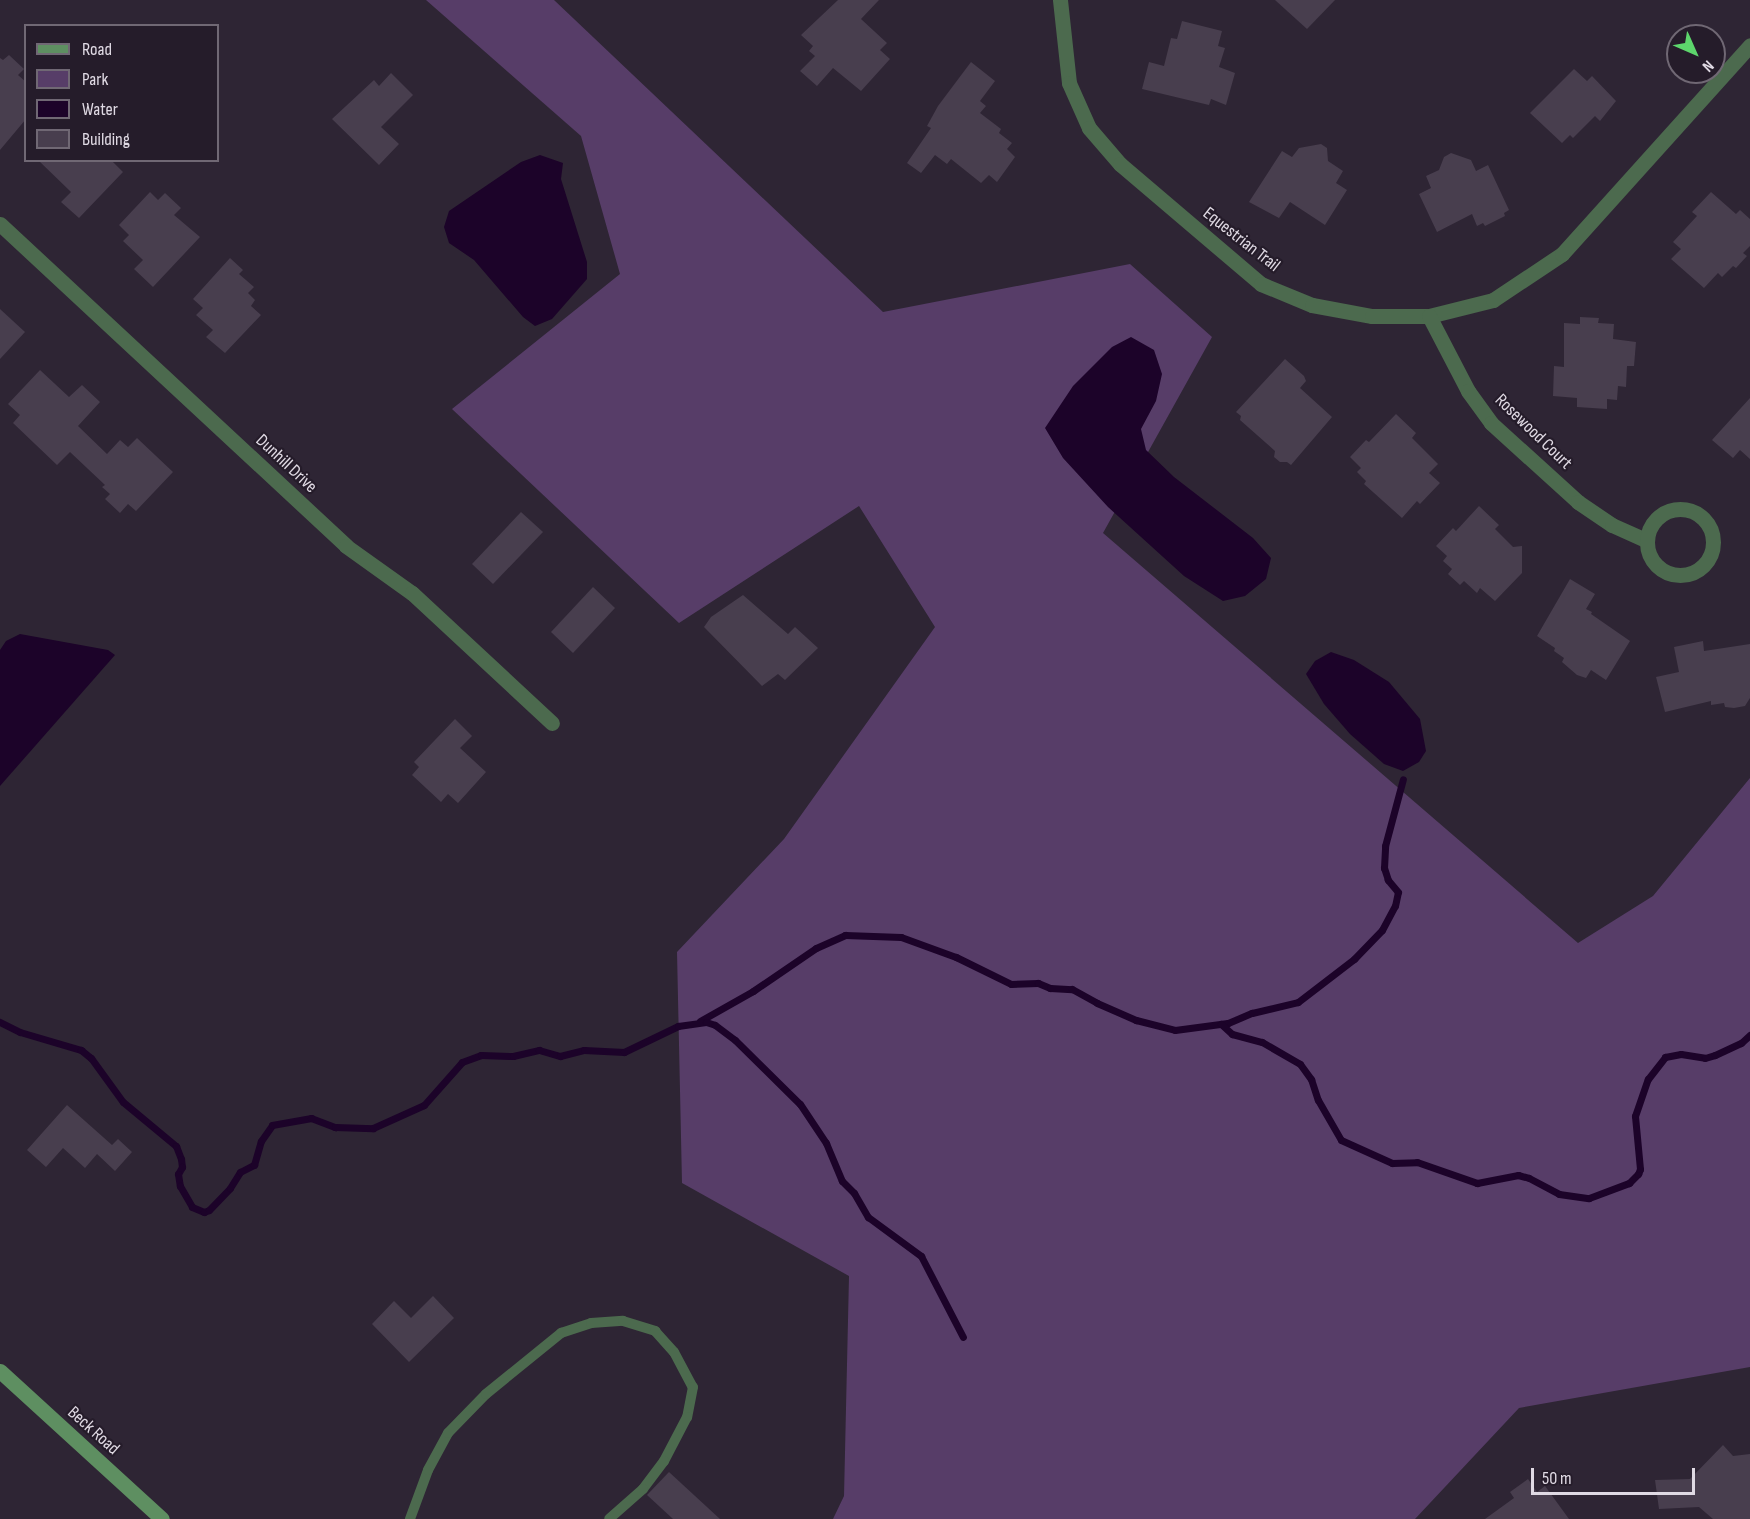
<!DOCTYPE html>
<html>
<head>
<meta charset="utf-8">
<style>
  body { margin:0 }
  #map { position:relative; width:1750px; height:1519px; overflow:hidden; background:#2e2534; font-family:"Sofia Sans Condensed",sans-serif }
  div>[style] { position:absolute }
  .green>* { inset:0; background:#573d68 }
  .water>* { inset:0; background:#1c0329 }
  .stream>* { height:7px; margin:-3.5px; padding:0 3.5px; transform-origin:3.5px; border-radius:3.5px; background:#1c0329 }
  .building>* { inset:0; background:#483e4e }
  .service>* { height:10px; margin:-5px; padding:0 5px; transform-origin:5px; border-radius:5px; background:#4c6a4e }
  .minor>* { height:15px; margin:-7.5px; padding:0 7.5px; transform-origin:7.5px; border-radius:7.5px; background:#4c6a4e }
  .minor>.ring { margin:-7.5px; padding:0; box-sizing:content-box; background:none; border:15px solid #4c6a4e; border-radius:50% }
  .secondary>* { height:15px; margin:-7.5px; padding:0 7.5px; transform-origin:7.5px; border-radius:7.5px; background:#5e8f61 }
  span { translate:-50% -50%; white-space:nowrap; text-align:center; line-height:1.15; -webkit-text-stroke:4.5px #251c2a; paint-order:stroke }
  .street-label { font-size:18px; color:#e0dae4 }
  .legend { position:absolute; left:24px; top:24px; width:195px; height:138px; box-sizing:border-box; background:#251c2a; border:2px solid #706874; margin:0; padding:8px 10px; list-style:none; font-size:18px; color:#e0dae4 }
  .legend li { display:flex; align-items:center; gap:12px; height:30px }
  .legend b { width:30px; border:2px solid #706874 }
  .north { position:absolute; left:1666px; top:24px; width:60px; height:60px; box-sizing:border-box; background:#251c2a; border:2px solid #706874; border-radius:50%; rotate:135deg; font-size:16px; font-weight:700; line-height:24px; text-align:center; color:#e0dae4 }
  .north::after { content:''; display:block; margin:auto; width:21px; height:27px; background:#5dd56c; clip-path:polygon(50% 0,100% 100%,50% 72%,0 100%) }
  .scale { position:absolute; left:1531px; top:1468px; width:164px; height:27px; box-sizing:border-box; border:3px solid #e0dae4; border-top:0; padding-left:8px; font-size:18px; line-height:21px; white-space:nowrap; color:#e0dae4; -webkit-text-stroke:4px #251c2a; paint-order:stroke }
</style>
</head>
<body>
<div id="map">
  <div class="green">
    <i style="clip-path:polygon(426px 0,554px 0,883px 312px,1130px 264px,1212px 337px,1103px 533px,1578px 943px,1653px 896px,1750px 778px,1750px 1367px,1519px 1408px,1415px 1519px,833px 1519px,844px 1496px,849px 1276px,682px 1183px,677px 952px,784px 839px,935px 627px,859px 506px,679px 623px,452px 409px,620px 274px,581px 136px)"></i>
  </div>
  <div class="water">
    <i style="clip-path:polygon(540px 155px,563px 163px,561px 179px,587px 262px,587px 279px,552px 319px,535px 326px,523px 317px,474px 260px,449px 243px,444px 227px,449px 211px,521px 162px)"></i>
    <i style="clip-path:polygon(1131px 337px,1154px 350px,1162px 374px,1156px 401px,1141px 429px,1146px 450px,1174px 477px,1253px 538px,1271px 558px,1266px 579px,1245px 596px,1223px 601px,1184px 576px,1108px 507px,1063px 458px,1045px 428px,1073px 386px,1112px 347px)"></i>
    <i style="clip-path:polygon(20px 634px,108px 650px,115px 655px,0 786px,0 650px,6px 641px)"></i>
    <i style="clip-path:polygon(1331px 652px,1354px 660px,1389px 682px,1420px 719px,1426px 751px,1419px 762px,1403px 771px,1384px 764px,1350px 734px,1324px 704px,1306px 674px,1315px 661px)"></i>
  </div>
  <div class="stream">
    <i style="left:700px;top:1021px;width:61px;rotate:-29.5deg"></i>
    <i style="left:753px;top:991px;width:76px;rotate:-34.3deg"></i>
    <i style="left:816px;top:948px;width:32px;rotate:-24deg"></i>
    <i style="left:845px;top:935px;width:56px;rotate:2deg"></i>
    <i style="left:901px;top:937px;width:59px;rotate:20deg"></i>
    <i style="left:956px;top:957px;width:61px;rotate:26.1deg"></i>
    <i style="left:1011px;top:984px;width:27px;rotate:-2deg"></i>
    <i style="left:1038px;top:983px;width:13px;rotate:23deg"></i>
    <i style="left:1050px;top:988px;width:22px;rotate:3deg"></i>
    <i style="left:1072px;top:989px;width:29px;rotate:29deg"></i>
    <i style="left:1097px;top:1003px;width:43px;rotate:23.6deg"></i>
    <i style="left:1136px;top:1020px;width:40px;rotate:14.4deg"></i>
    <i style="left:1175px;top:1030px;width:53px;rotate:-7.5deg"></i>
    <i style="left:1228px;top:1023px;width:26px;rotate:-23deg"></i>
    <i style="left:1252px;top:1013px;width:47px;rotate:-13.4deg"></i>
    <i style="left:1298px;top:1002px;width:71px;rotate:-37.5deg"></i>
    <i style="left:1354px;top:959px;width:40px;rotate:-46deg"></i>
    <i style="left:1382px;top:930px;width:27px;rotate:-62deg"></i>
    <i style="left:1395px;top:906px;width:14px;rotate:-78deg"></i>
    <i style="left:1398px;top:892px;width:16px;rotate:-130deg"></i>
    <i style="left:1388px;top:880px;width:13px;rotate:-108deg"></i>
    <i style="left:1384px;top:868px;width:22px;rotate:-87deg"></i>
    <i style="left:1385px;top:846px;width:69px;rotate:-75deg"></i>
    <i style="left:0;top:1022px;width:22px;rotate:27deg"></i>
    <i style="left:20px;top:1032px;width:64px;rotate:16.4deg"></i>
    <i style="left:81px;top:1050px;width:13px;rotate:39deg"></i>
    <i style="left:91px;top:1058px;width:54px;rotate:54deg"></i>
    <i style="left:123px;top:1102px;width:69px;rotate:39.7deg"></i>
    <i style="left:176px;top:1146px;width:14px;rotate:69deg"></i>
    <i style="left:181px;top:1159px;width:8px;rotate:83deg"></i>
    <i style="left:182px;top:1167px;width:8px;rotate:120deg"></i>
    <i style="left:178px;top:1174px;width:12px;rotate:81deg"></i>
    <i style="left:180px;top:1186px;width:24px;rotate:60deg"></i>
    <i style="left:192px;top:1207px;width:13px;rotate:23deg"></i>
    <i style="left:204px;top:1212px;width:5px;rotate:-22deg"></i>
    <i style="left:209px;top:1210px;width:30px;rotate:-46deg"></i>
    <i style="left:230px;top:1188px;width:19px;rotate:-58deg"></i>
    <i style="left:240px;top:1172px;width:16px;rotate:-27deg"></i>
    <i style="left:254px;top:1165px;width:25px;rotate:-74deg"></i>
    <i style="left:261px;top:1141px;width:19px;rotate:-55deg"></i>
    <i style="left:272px;top:1125px;width:40px;rotate:-10deg"></i>
    <i style="left:311px;top:1118px;width:26px;rotate:21deg"></i>
    <i style="left:335px;top:1127px;width:38px;rotate:2deg"></i>
    <i style="left:373px;top:1128px;width:56px;rotate:-24.3deg"></i>
    <i style="left:424px;top:1105px;width:57px;rotate:-48.5deg"></i>
    <i style="left:462px;top:1062px;width:20px;rotate:-20deg"></i>
    <i style="left:481px;top:1055px;width:32px;rotate:2deg"></i>
    <i style="left:513px;top:1056px;width:27px;rotate:-13deg"></i>
    <i style="left:539px;top:1050px;width:22px;rotate:16deg"></i>
    <i style="left:560px;top:1056px;width:25px;rotate:-14deg"></i>
    <i style="left:584px;top:1050px;width:40px;rotate:2.9deg"></i>
    <i style="left:624px;top:1052px;width:60px;rotate:-25.7deg"></i>
    <i style="left:678px;top:1026px;width:28px;rotate:-8deg"></i>
    <i style="left:706px;top:1022px;width:9px;rotate:18deg"></i>
    <i style="left:715px;top:1025px;width:25px;rotate:37deg"></i>
    <i style="left:735px;top:1040px;width:91px;rotate:44.6deg"></i>
    <i style="left:800px;top:1104px;width:47px;rotate:56.3deg"></i>
    <i style="left:826px;top:1143px;width:41px;rotate:67.2deg"></i>
    <i style="left:842px;top:1181px;width:17px;rotate:45deg"></i>
    <i style="left:854px;top:1193px;width:28px;rotate:60deg"></i>
    <i style="left:868px;top:1217px;width:66px;rotate:36.3deg"></i>
    <i style="left:921px;top:1256px;width:91px;rotate:62.6deg"></i>
    <i style="left:1221px;top:1024px;width:15px;rotate:42deg"></i>
    <i style="left:1232px;top:1034px;width:31px;rotate:15deg"></i>
    <i style="left:1262px;top:1042px;width:44px;rotate:30.1deg"></i>
    <i style="left:1300px;top:1064px;width:19px;rotate:54deg"></i>
    <i style="left:1311px;top:1079px;width:22px;rotate:72deg"></i>
    <i style="left:1318px;top:1100px;width:46px;rotate:60.1deg"></i>
    <i style="left:1341px;top:1140px;width:56px;rotate:24.3deg"></i>
    <i style="left:1392px;top:1163px;width:25px;rotate:-2deg"></i>
    <i style="left:1417px;top:1162px;width:64px;rotate:19.3deg"></i>
    <i style="left:1477px;top:1183px;width:42px;rotate:-11deg"></i>
    <i style="left:1518px;top:1175px;width:11px;rotate:15deg"></i>
    <i style="left:1529px;top:1178px;width:34px;rotate:28deg"></i>
    <i style="left:1559px;top:1194px;width:30px;rotate:8deg"></i>
    <i style="left:1589px;top:1198px;width:43px;rotate:-20.6deg"></i>
    <i style="left:1629px;top:1183px;width:13px;rotate:-45deg"></i>
    <i style="left:1638px;top:1174px;width:5px;rotate:-68deg"></i>
    <i style="left:1640px;top:1169px;width:53px;rotate:-95.4deg"></i>
    <i style="left:1635px;top:1116px;width:39px;rotate:-71deg"></i>
    <i style="left:1648px;top:1079px;width:28px;rotate:-52deg"></i>
    <i style="left:1665px;top:1057px;width:16px;rotate:-11deg"></i>
    <i style="left:1681px;top:1054px;width:24px;rotate:9deg"></i>
    <i style="left:1705px;top:1058px;width:10px;rotate:-17deg"></i>
    <i style="left:1715px;top:1055px;width:29px;rotate:-25deg"></i>
    <i style="left:1741px;top:1043px;width:12px;rotate:-42deg"></i>
  </div>
  <div class="building">
    <i style="clip-path:polygon(838px 0,879px 0,861px 19px,887px 43px,880px 50px,890px 59px,861px 91px,833px 68px,817px 86px,800px 71px,815px 56px,809px 51px,813px 46px,801px 35px)"></i>
    <i style="clip-path:polygon(1275px 0,1335px 0,1307px 29px)"></i>
    <i style="clip-path:polygon(1182px 21px,1222px 31px,1218px 46px,1225px 48px,1219px 67px,1235px 73px,1226px 105px,1211px 99px,1209px 105px,1142px 89px,1149px 62px,1164px 66px,1171px 38px,1177px 39px)"></i>
    <i style="clip-path:polygon(9px 55px,24px 69px,18px 75px,26px 82px,26px 119px,0 150px,0 58px,3px 60px)"></i>
    <i style="clip-path:polygon(971px 62px,995px 81px,980px 101px,986px 106px,980px 113px,1001px 129px,999px 133px,1012px 143px,1007px 149px,1015px 157px,997px 182px,989px 175px,981px 183px,951px 159px,947px 164px,935px 155px,921px 173px,907px 163px,931px 128px,927px 126px,938px 106px)"></i>
    <i style="clip-path:polygon(1574px 69px,1587px 81px,1592px 76px,1616px 101px,1600px 121px,1595px 116px,1573px 138px,1570px 135px,1562px 143px,1530px 113px)"></i>
    <i style="clip-path:polygon(391px 73px,413px 95px,381px 127px,399px 144px,379px 165px,332px 119px,374px 80px,379px 86px)"></i>
    <i style="clip-path:polygon(1321px 144px,1327px 148px,1328px 161px,1343px 171px,1336px 183px,1347px 190px,1325px 225px,1290px 202px,1279px 218px,1249px 202px,1282px 151px,1292px 157px,1299px 148px)"></i>
    <i style="clip-path:polygon(1451px 153px,1471px 160px,1476px 171px,1488px 165px,1509px 210px,1504px 213px,1505px 216px,1485px 226px,1483px 223px,1477px 226px,1472px 214px,1437px 232px,1419px 194px,1431px 188px,1426px 176px,1439px 170px,1444px 157px)"></i>
    <i style="clip-path:polygon(38px 160px,111px 160px,123px 172px,79px 218px,61px 202px,71px 192px)"></i>
    <i style="clip-path:polygon(150px 192px,158px 200px,165px 193px,181px 208px,174px 215px,200px 237px,153px 287px,134px 269px,143px 260px,123px 241px,129px 235px,119px 225px)"></i>
    <i style="clip-path:polygon(1711px 192px,1736px 214px,1740px 210px,1750px 219px,1750px 246px,1743px 253px,1747px 256px,1736px 268px,1733px 266px,1722px 277px,1718px 273px,1704px 288px,1671px 259px,1681px 249px,1673px 242px,1697px 216px,1692px 212px)"></i>
    <i style="clip-path:polygon(230px 258px,243px 270px,239px 274px,254px 287px,248px 293px,255px 300px,251px 306px,261px 315px,225px 353px,206px 337px,213px 330px,196px 315px,203px 308px,193px 299px)"></i>
    <i style="clip-path:polygon(0 309px,25px 332px,0 359px)"></i>
    <i style="clip-path:polygon(1580px 317px,1599px 318px,1598px 323px,1614px 324px,1613px 339px,1636px 342px,1634px 366px,1627px 366px,1626px 387px,1618px 386px,1617px 400px,1607px 399px,1607px 409px,1577px 407px,1577px 398px,1553px 396px,1554px 366px,1564px 367px,1564px 323px,1580px 324px)"></i>
    <i style="clip-path:polygon(1285px 359px,1304px 376px,1306px 381px,1300px 388px,1332px 417px,1291px 465px,1287px 462px,1280px 462px,1274px 457px,1275px 451px,1240px 420px,1241px 416px,1236px 412px)"></i>
    <i style="clip-path:polygon(40px 370px,69px 397px,82px 385px,100px 402px,78px 426px,107px 454px,120px 440px,128px 447px,137px 438px,173px 472px,136px 511px,128px 504px,120px 513px,105px 499px,110px 494px,102px 487px,105px 485px,70px 452px,57px 465px,13px 423px,20px 415px,8px 404px)"></i>
    <i style="clip-path:polygon(1750px 398px,1750px 459px,1740px 450px,1733px 458px,1712px 440px)"></i>
    <i style="clip-path:polygon(1396px 414px,1416px 433px,1412px 438px,1438px 464px,1429px 473px,1440px 483px,1420px 504px,1417px 501px,1402px 518px,1364px 484px,1366px 481px,1357px 472px,1361px 468px,1350px 457px,1366px 440px,1369px 442px)"></i>
    <i style="clip-path:polygon(1479px 506px,1499px 525px,1495px 529px,1513px 547px,1522px 546px,1522px 573px,1495px 601px,1480px 588px,1477px 593px,1464px 581px,1460px 585px,1448px 574px,1452px 569px,1443px 561px,1447px 556px,1436px 546px,1453px 528px,1456px 531px)"></i>
    <i style="clip-path:polygon(521px 512px,543px 532px,493px 584px,472px 564px)"></i>
    <i style="clip-path:polygon(1570px 579px,1595px 594px,1586px 609px,1592px 612px,1591px 614px,1630px 641px,1606px 680px,1591px 670px,1586px 678px,1577px 675px,1562px 662px,1564px 658px,1554px 651px,1555px 648px,1537px 636px)"></i>
    <i style="clip-path:polygon(593px 587px,615px 608px,573px 653px,551px 632px)"></i>
    <i style="clip-path:polygon(743px 595px,788px 634px,795px 627px,818px 648px,785px 680px,778px 674px,762px 686px,704px 627px,711px 617px)"></i>
    <i style="clip-path:polygon(1703px 641px,1704px 651px,1750px 644px,1750px 698px,1745px 706px,1734px 708px,1725px 707px,1724px 703px,1711px 705px,1711px 701px,1665px 712px,1656px 677px,1679px 672px,1674px 647px)"></i>
    <i style="clip-path:polygon(455px 719px,472px 736px,460px 748px,486px 772px,458px 803px,448px 794px,441px 802px,412px 775px,419px 767px,414px 762px)"></i>
    <i style="clip-path:polygon(67px 1105px,112px 1145px,118px 1139px,132px 1152px,115px 1171px,97px 1154px,85px 1168px,63px 1148px,46px 1167px,27px 1150px)"></i>
    <i style="clip-path:polygon(433px 1296px,454px 1318px,409px 1362px,372px 1324px,394px 1301px,411px 1318px)"></i>
    <i style="clip-path:polygon(1723px 1445px,1733px 1456px,1750px 1454px,1750px 1519px,1713px 1519px,1699px 1507px,1659px 1509px,1655px 1480px,1690px 1479px)"></i>
    <i style="clip-path:polygon(669px 1472px,720px 1519px,673px 1519px,647px 1495px)"></i>
    <i style="clip-path:polygon(1528px 1479px,1537px 1492px,1545px 1486px,1569px 1519px,1485px 1519px,1514px 1498px,1510px 1492px)"></i>
  </div>
  <div class="service">
    <i style="left:410px;top:1519px;width:52px;rotate:-69.8deg"></i>
    <i style="left:428px;top:1470px;width:42px;rotate:-61.6deg"></i>
    <i style="left:448px;top:1433px;width:54px;rotate:-45.7deg"></i>
    <i style="left:486px;top:1394px;width:97px;rotate:-39.1deg"></i>
    <i style="left:561px;top:1333px;width:32px;rotate:-18deg"></i>
    <i style="left:591px;top:1323px;width:32px;rotate:-4deg"></i>
    <i style="left:623px;top:1321px;width:34px;rotate:17deg"></i>
    <i style="left:655px;top:1331px;width:28px;rotate:48deg"></i>
    <i style="left:674px;top:1352px;width:40px;rotate:62deg"></i>
    <i style="left:693px;top:1387px;width:31px;rotate:101deg"></i>
    <i style="left:687px;top:1417px;width:50px;rotate:117.6deg"></i>
    <i style="left:664px;top:1461px;width:35px;rotate:127deg"></i>
    <i style="left:643px;top:1489px;width:45px;rotate:138.6deg"></i>
  </div>
  <div class="minor">
    <i style="left:1060px;top:0;width:83px;rotate:83.8deg"></i>
    <i style="left:1069px;top:83px;width:49px;rotate:66deg"></i>
    <i style="left:1089px;top:128px;width:48px;rotate:49.3deg"></i>
    <i style="left:1120px;top:164px;width:185px;rotate:40.4deg"></i>
    <i style="left:1261px;top:284px;width:55px;rotate:22.4deg"></i>
    <i style="left:1312px;top:305px;width:61px;rotate:10.4deg"></i>
    <i style="left:1372px;top:316px;width:57px"></i>
    <i style="left:1429px;top:316px;width:66px;rotate:-14deg"></i>
    <i style="left:1493px;top:300px;width:83px;rotate:-33.7deg"></i>
    <i style="left:1562px;top:254px;width:281px;rotate:-48deg"></i>
    <i style="left:0;top:224px;width:473px;rotate:42.9deg"></i>
    <i style="left:346px;top:546px;width:81px;rotate:35.5deg"></i>
    <i style="left:412px;top:593px;width:191px;rotate:42.9deg"></i>
    <i style="left:1429px;top:316px;width:85px;rotate:62.5deg"></i>
    <i style="left:1468px;top:391px;width:39px;rotate:54deg"></i>
    <i style="left:1491px;top:423px;width:118px;rotate:42.2deg"></i>
    <i style="left:1578px;top:502px;width:41px;rotate:34.1deg"></i>
    <i style="left:1612px;top:525px;width:37px;rotate:24deg"></i>
    <i class="ring" style="left:1647px;top:509px;width:51px;height:51px"></i>
  </div>
  <div class="secondary">
    <i style="left:0;top:1371px;width:219px;rotate:42.4deg"></i>
  </div>
  <div class="street-label">
    <span style="left:1241px;top:240px;rotate:38deg">Equestrian Trail</span>
    <span style="left:1533px;top:432px;rotate:44deg">Rosewood Court</span>
    <span style="left:286px;top:464px;rotate:43deg">Dunhill Drive</span>
    <span style="left:93px;top:1431px;rotate:42deg">Beck Road</span>
  </div>
  <ul class="legend">
  <li><b style="height:8px;background:#5e8f61"></b>Road</li>
  <li><b style="height:16px;background:#573d68"></b>Park</li>
  <li><b style="height:16px;background:#1c0329"></b>Water</li>
  <li><b style="height:16px;background:#483e4e"></b>Building</li>
  </ul>
  <div class="north">N</div>
  <div class="scale">50 m</div>
</div>
</body>
</html>
